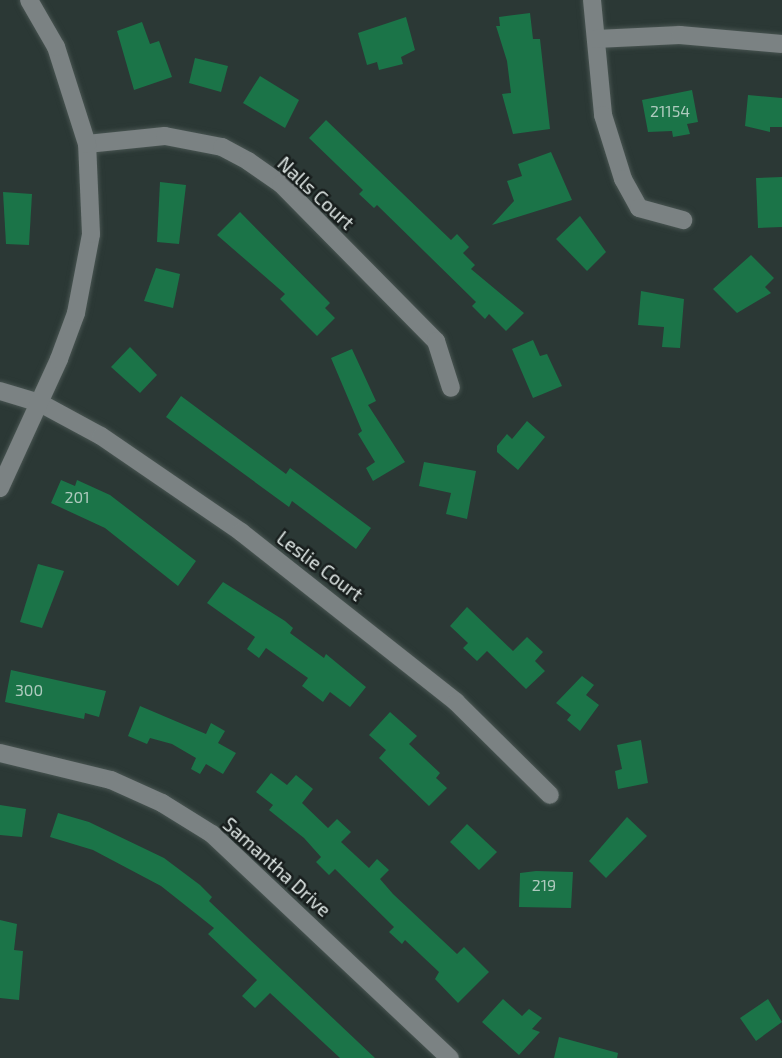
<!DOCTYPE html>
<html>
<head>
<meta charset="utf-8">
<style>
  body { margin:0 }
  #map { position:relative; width:782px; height:1058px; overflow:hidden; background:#2b3835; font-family:"Exo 2",sans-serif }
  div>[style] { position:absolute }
  .building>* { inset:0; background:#1b7448 }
  .roads { filter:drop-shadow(0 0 2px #485451) drop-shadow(0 0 2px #485451) }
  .minor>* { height:18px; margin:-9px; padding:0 9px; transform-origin:9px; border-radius:9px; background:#7b8283 }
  span { translate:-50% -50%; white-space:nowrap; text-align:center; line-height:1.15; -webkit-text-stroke:5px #181e1d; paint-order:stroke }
  .number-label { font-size:16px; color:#aecabe }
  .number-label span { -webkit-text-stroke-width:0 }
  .street-label { font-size:19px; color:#dfe7e5 }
</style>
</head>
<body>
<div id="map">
  <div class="building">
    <i style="clip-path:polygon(530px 13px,533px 39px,540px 39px,550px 129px,513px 134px,502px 94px,511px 93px,507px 61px,496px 26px,500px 26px,499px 17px)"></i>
    <i style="clip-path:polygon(406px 17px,415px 50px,401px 57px,403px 64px,379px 70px,377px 62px,367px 65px,358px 33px)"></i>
    <i style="clip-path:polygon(142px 22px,150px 44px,159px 41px,172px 77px,134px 90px,117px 31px)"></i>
    <i style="clip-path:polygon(195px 58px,228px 66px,221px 92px,189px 83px)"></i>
    <i style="clip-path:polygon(260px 76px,299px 100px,285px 128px,243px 103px)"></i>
    <i style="clip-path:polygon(692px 90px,698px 122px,687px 124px,690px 134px,673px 137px,672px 131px,648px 132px,642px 100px)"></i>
    <i style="clip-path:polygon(748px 95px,782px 98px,782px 127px,770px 127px,770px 132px,745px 126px)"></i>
    <i style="clip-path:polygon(326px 120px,451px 240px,457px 234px,469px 247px,463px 253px,475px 265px,471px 269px,524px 313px,506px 331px,489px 314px,485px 319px,472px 306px,476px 302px,377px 205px,374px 208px,359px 194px,363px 190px,309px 138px)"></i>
    <i style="clip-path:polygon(551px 152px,572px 200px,492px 225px,514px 201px,507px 181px,522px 176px,518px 164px)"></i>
    <i style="clip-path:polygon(782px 177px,782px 227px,758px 228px,756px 178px)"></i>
    <i style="clip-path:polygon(160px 182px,186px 185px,179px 244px,157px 242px)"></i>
    <i style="clip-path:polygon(3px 192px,32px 194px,29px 245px,6px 244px)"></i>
    <i style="clip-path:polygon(240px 212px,330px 303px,325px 308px,335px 318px,317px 336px,280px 299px,285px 294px,217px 235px)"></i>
    <i style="clip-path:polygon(580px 216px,606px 252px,587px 271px,556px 239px)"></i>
    <i style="clip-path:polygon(751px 255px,774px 278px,765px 287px,771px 293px,737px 313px,713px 289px)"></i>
    <i style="clip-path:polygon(156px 268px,180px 274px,173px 308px,144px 301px)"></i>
    <i style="clip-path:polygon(641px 291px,684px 299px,680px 348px,662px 347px,664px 327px,638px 325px)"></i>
    <i style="clip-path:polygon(533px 340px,540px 356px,547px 354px,562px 386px,533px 398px,512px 349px)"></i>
    <i style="clip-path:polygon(130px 347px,157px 375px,140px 393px,111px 367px)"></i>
    <i style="clip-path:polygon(352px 349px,376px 401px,368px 405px,405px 462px,373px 481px,366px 468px,375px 462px,358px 434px,362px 431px,331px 358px)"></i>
    <i style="clip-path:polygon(181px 396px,286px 474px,290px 468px,371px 528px,356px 549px,292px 501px,289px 507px,166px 417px)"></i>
    <i style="clip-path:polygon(527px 421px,545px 437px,518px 470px,497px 452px,497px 446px,507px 434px,512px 439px)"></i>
    <i style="clip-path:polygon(424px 462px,476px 471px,467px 519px,446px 514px,451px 493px,419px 486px)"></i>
    <i style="clip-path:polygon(61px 480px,75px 486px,77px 480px,110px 495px,196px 561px,178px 586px,105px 528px,51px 503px)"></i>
    <i style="clip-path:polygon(38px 564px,64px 571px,42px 628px,20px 622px)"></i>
    <i style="clip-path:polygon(223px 582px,285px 621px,293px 628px,290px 633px,324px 658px,326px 654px,366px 687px,350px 707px,330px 692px,323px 702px,302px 686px,308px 678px,266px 648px,259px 658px,247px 649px,255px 637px,207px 603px)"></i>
    <i style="clip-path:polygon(467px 607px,513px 651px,527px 637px,543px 652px,535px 661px,545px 671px,526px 689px,487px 651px,477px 661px,463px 648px,468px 643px,450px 626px)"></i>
    <i style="clip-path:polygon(11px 670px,106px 691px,99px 717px,85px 713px,84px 719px,5px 702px)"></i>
    <i style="clip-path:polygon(582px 676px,594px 685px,586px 695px,599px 705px,580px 731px,567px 720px,571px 715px,556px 703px)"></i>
    <i style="clip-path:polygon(140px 706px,206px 734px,211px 723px,225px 731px,218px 743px,236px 753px,223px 774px,206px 764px,200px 774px,191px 769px,196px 758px,172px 744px,150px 738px,147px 744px,128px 736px)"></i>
    <i style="clip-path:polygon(390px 712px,417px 736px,409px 744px,440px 773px,436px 778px,447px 788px,429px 806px,379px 758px,386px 750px,369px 735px)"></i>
    <i style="clip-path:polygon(641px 740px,648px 783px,618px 789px,615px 771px,622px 769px,617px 745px)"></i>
    <i style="clip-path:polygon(271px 773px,287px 785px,296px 775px,313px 789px,302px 803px,328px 828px,337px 819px,351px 832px,341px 842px,369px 868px,377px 859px,389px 870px,380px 879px,393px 894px,457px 954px,464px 947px,489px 972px,458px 1003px,435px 979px,439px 972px,405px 940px,402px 944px,389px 932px,394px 927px,335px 869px,329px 875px,316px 862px,321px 857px,304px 838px,269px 810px,273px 805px,256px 792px)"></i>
    <i style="clip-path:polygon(0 805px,26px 809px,22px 837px,0 835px)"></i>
    <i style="clip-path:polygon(58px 813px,89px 822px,164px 858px,200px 885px,212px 897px,209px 901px,375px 1058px,340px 1058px,270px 993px,255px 1008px,242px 996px,257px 980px,208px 934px,214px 928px,161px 886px,93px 850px,50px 837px)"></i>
    <i style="clip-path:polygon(627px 817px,647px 836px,606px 878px,589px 861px)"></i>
    <i style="clip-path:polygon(467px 824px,497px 852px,479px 870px,450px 842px)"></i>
    <i style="clip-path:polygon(536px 871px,573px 872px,571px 908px,519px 907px,520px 873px)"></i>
    <i style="clip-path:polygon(0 920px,17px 924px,14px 950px,23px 951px,19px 1000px,0 998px)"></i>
    <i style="clip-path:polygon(503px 999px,522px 1016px,529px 1009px,542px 1018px,532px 1029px,540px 1032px,519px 1055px,482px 1022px)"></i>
    <i style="clip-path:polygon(768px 999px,782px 1022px,756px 1041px,740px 1018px)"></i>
    <i style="clip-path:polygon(559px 1037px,618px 1053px,617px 1058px,554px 1058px)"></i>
  </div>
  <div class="roads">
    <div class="minor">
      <i style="left:592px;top:0;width:116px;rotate:84.5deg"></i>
      <i style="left:603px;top:115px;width:67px;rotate:72.6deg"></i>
      <i style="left:623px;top:179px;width:33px;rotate:61deg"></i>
      <i style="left:639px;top:208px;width:46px;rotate:15.3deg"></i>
      <i style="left:596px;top:39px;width:84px;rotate:-2.7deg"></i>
      <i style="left:680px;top:35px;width:102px;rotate:5deg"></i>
      <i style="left:87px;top:144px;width:78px;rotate:-5.9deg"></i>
      <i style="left:165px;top:136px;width:58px;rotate:10.9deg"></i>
      <i style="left:222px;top:147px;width:30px;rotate:28deg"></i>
      <i style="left:248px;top:161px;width:40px;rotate:34.9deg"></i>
      <i style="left:281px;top:184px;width:221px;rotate:45.4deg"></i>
      <i style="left:436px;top:341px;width:49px;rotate:72.3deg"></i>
      <i style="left:0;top:391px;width:42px;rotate:16.7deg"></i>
      <i style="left:40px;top:403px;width:69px;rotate:28.4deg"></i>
      <i style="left:101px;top:436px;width:170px;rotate:34.4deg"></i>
      <i style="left:241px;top:532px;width:274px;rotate:38.3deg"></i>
      <i style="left:456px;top:702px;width:132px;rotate:44.7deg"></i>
      <i style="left:0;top:488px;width:142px;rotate:-65.4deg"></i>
      <i style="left:59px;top:359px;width:49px;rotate:-69.7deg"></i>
      <i style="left:76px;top:313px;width:80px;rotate:-79.2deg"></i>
      <i style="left:91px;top:234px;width:90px;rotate:-92.5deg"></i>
      <i style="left:87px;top:144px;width:102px;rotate:-107.7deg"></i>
      <i style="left:56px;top:47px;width:54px;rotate:-119.9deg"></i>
      <i style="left:0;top:753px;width:114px;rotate:13.7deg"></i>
      <i style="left:111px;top:780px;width:56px;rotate:24.3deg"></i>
      <i style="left:162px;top:803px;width:59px;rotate:31.8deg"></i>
      <i style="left:212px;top:834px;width:327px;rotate:43.3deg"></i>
    </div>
  </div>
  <div class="number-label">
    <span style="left:670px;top:111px">21154</span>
    <span style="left:77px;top:497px">201</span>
    <span style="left:29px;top:690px">300</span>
    <span style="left:544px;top:885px">219</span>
  </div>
  <div class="street-label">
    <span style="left:316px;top:193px;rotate:43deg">Nalls Court</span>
    <span style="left:320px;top:566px;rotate:37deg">Leslie Court</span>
    <span style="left:277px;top:867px;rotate:42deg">Samantha Drive</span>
  </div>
</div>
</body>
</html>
